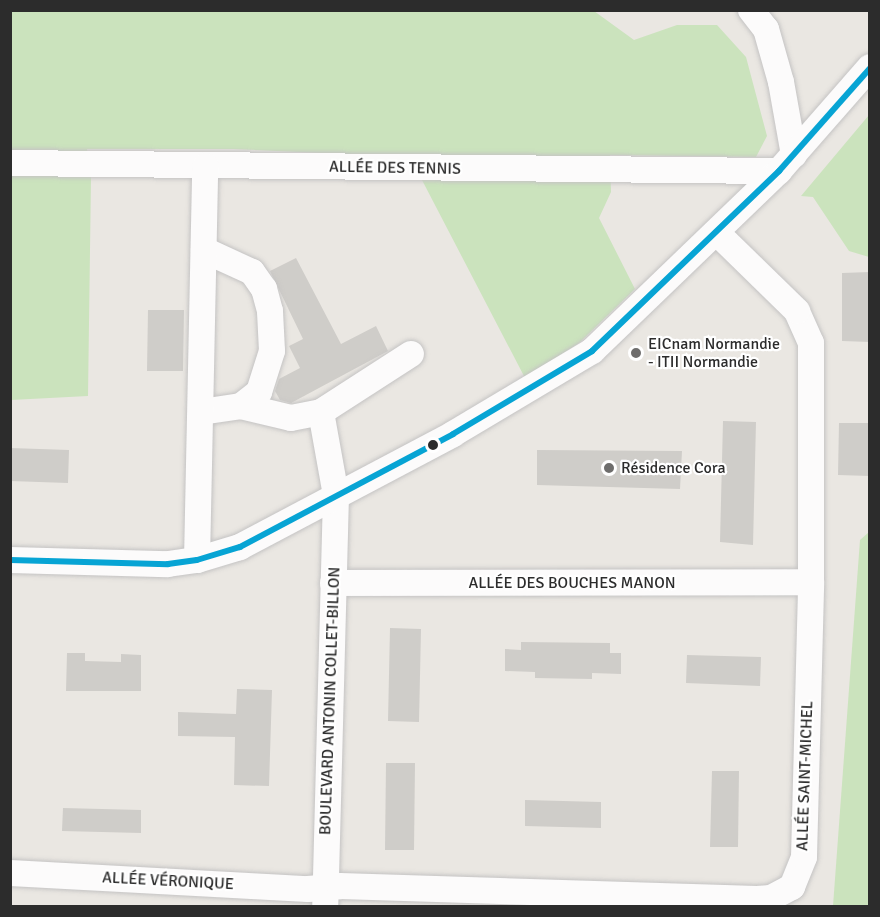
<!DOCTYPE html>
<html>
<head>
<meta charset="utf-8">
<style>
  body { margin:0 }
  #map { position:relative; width:880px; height:917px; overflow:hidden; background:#eae7e2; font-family:Signika,sans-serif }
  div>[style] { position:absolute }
  .green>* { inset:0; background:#cbe3bd }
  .building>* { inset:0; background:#cfcdc9 }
  .roads { filter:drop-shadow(0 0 2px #c4c3c3) drop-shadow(0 0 2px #c4c3c3) }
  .minor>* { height:26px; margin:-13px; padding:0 13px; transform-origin:13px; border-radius:13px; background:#fcfbfb }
  .bus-1>* { height:6px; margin:-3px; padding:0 3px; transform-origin:3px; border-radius:3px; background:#07a4d4 }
  .dots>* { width:16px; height:16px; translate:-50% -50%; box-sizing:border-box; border:3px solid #fff; border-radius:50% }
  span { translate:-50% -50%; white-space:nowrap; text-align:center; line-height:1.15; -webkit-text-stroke:4.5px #fff; paint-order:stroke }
  .street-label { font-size:16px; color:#2c2c2c }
  .poi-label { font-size:16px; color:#2c2c2c }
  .left { translate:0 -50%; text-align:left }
  .frame { position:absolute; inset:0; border:12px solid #2c2c2c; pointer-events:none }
</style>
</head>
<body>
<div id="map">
  <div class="green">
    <i style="clip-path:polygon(11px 11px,594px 11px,634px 40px,677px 25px,717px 25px,746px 57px,767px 136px,756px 157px,610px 155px,611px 192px,599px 218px,635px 289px,579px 343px,525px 378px,410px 157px,233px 149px,87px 149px,91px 178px,88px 396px,11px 400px)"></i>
    <i style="clip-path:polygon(869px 115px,869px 257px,849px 251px,813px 197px,801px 196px)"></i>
    <i style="clip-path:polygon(869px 532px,869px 906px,833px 906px,860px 540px)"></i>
  </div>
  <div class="building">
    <i style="clip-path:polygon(296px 258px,341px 344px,376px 326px,388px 351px,291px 403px,280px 400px,275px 391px,279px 379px,300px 368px,289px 346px,303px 339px,270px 271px)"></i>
    <i style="clip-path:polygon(870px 272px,870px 342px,842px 341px,842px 273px)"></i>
    <i style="clip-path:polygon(148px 310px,184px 310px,183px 371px,147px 371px)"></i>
    <i style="clip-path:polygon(723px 421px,756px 422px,753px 545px,720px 542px)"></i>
    <i style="clip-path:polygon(839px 423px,870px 423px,870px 476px,838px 475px)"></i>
    <i style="clip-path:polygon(10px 448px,69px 450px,68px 483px,10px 481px)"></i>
    <i style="clip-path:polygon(537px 450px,682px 451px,680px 489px,537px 485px)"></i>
    <i style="clip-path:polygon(390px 628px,421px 629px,419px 722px,388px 721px)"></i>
    <i style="clip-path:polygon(521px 642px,610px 643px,610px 653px,621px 653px,621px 674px,592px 673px,592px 679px,535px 678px,535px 672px,505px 671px,505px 649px,521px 650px)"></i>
    <i style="clip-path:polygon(67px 653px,85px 653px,85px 661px,121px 662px,121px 654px,141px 655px,141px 691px,66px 691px)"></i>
    <i style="clip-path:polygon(687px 655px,761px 657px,760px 686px,686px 683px)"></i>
    <i style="clip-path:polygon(237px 689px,272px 690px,269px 786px,234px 785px,235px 737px,178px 736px,178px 712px,236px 714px)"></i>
    <i style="clip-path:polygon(386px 763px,415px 763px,414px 850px,385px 850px)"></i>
    <i style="clip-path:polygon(712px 771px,739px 771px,738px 847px,710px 847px)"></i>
    <i style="clip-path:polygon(525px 800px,601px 802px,601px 828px,525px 826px)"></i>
    <i style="clip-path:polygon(63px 808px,141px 810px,141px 833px,62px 831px)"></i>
  </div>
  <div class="roads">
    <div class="minor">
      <i style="left:751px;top:10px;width:24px;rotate:52deg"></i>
      <i style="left:766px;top:29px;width:55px;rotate:74.2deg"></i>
      <i style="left:781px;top:82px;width:74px;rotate:79.9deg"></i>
      <i style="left:10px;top:163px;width:769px;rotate:0.6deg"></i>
      <i style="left:241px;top:406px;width:51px;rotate:13.5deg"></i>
      <i style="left:291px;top:418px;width:31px;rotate:-11deg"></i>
      <i style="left:321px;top:412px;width:107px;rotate:-32.8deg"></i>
      <i style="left:201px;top:412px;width:40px;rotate:-8.5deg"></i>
      <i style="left:241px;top:406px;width:23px;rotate:-38deg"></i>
      <i style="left:259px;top:392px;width:43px;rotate:-72.4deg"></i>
      <i style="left:272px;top:351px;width:40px;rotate:-92.9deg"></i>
      <i style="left:270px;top:311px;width:23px;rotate:-105deg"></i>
      <i style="left:264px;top:289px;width:21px;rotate:-125deg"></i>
      <i style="left:252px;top:272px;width:53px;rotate:-155.4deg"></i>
      <i style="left:321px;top:412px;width:84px;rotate:79.8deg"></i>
      <i style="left:336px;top:495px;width:411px;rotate:91.5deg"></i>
      <i style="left:10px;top:560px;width:158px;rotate:1.5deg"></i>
      <i style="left:168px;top:564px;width:29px;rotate:-8deg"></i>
      <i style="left:197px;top:560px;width:45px;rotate:-16.8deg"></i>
      <i style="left:240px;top:547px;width:241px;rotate:-27.9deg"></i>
      <i style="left:453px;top:434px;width:162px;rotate:-30.8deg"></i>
      <i style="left:592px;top:351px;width:260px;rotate:-43.9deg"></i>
      <i style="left:779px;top:171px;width:138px;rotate:-48.8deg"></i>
      <i style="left:197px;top:560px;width:394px;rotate:-88.8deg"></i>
      <i style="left:333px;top:583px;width:478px;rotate:-0.1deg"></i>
      <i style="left:10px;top:873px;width:298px;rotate:3.1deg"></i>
      <i style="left:308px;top:889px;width:32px;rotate:-5deg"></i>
      <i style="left:340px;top:886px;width:417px;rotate:1.8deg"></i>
      <i style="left:757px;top:899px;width:14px;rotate:-4deg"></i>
      <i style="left:771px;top:898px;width:24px;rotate:-28deg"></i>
      <i style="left:792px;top:887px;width:32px;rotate:-68deg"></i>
      <i style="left:804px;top:857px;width:275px;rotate:-88.5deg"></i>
      <i style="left:811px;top:582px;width:239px;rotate:-90deg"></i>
      <i style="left:811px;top:343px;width:35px;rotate:-114deg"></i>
      <i style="left:797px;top:311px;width:113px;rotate:-135.7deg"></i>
    </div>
  </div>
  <div class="bus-1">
    <i style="left:10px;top:560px;width:158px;rotate:1.5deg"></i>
    <i style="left:168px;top:564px;width:29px;rotate:-8deg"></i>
    <i style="left:197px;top:560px;width:45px;rotate:-16.8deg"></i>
    <i style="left:240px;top:547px;width:241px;rotate:-27.9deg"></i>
    <i style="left:453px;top:434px;width:162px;rotate:-30.8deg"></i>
    <i style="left:592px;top:351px;width:260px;rotate:-43.9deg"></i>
    <i style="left:779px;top:171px;width:137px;rotate:-48.5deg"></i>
  </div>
  <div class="dots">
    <i style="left:636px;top:353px;background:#6e6d6c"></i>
    <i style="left:433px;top:445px;background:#2c2c2c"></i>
    <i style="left:609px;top:468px;background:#6e6d6c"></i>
  </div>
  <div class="street-label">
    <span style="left:395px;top:168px;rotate:1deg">ALLÉE DES TENNIS</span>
    <span style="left:572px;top:583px">ALLÉE DES BOUCHES MANON</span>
    <span style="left:330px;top:701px;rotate:-88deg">BOULEVARD ANTONIN COLLET-BILLON</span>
    <span style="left:805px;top:776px;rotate:-88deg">ALLÉE SAINT-MICHEL</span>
    <span style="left:168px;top:881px;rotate:3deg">ALLÉE VÉRONIQUE</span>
  </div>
  <div class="poi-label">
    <span class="left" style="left:648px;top:353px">EICnam Normandie<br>- ITII Normandie</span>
    <span class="left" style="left:621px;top:468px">Résidence Cora</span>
  </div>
  <div class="frame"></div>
</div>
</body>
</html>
